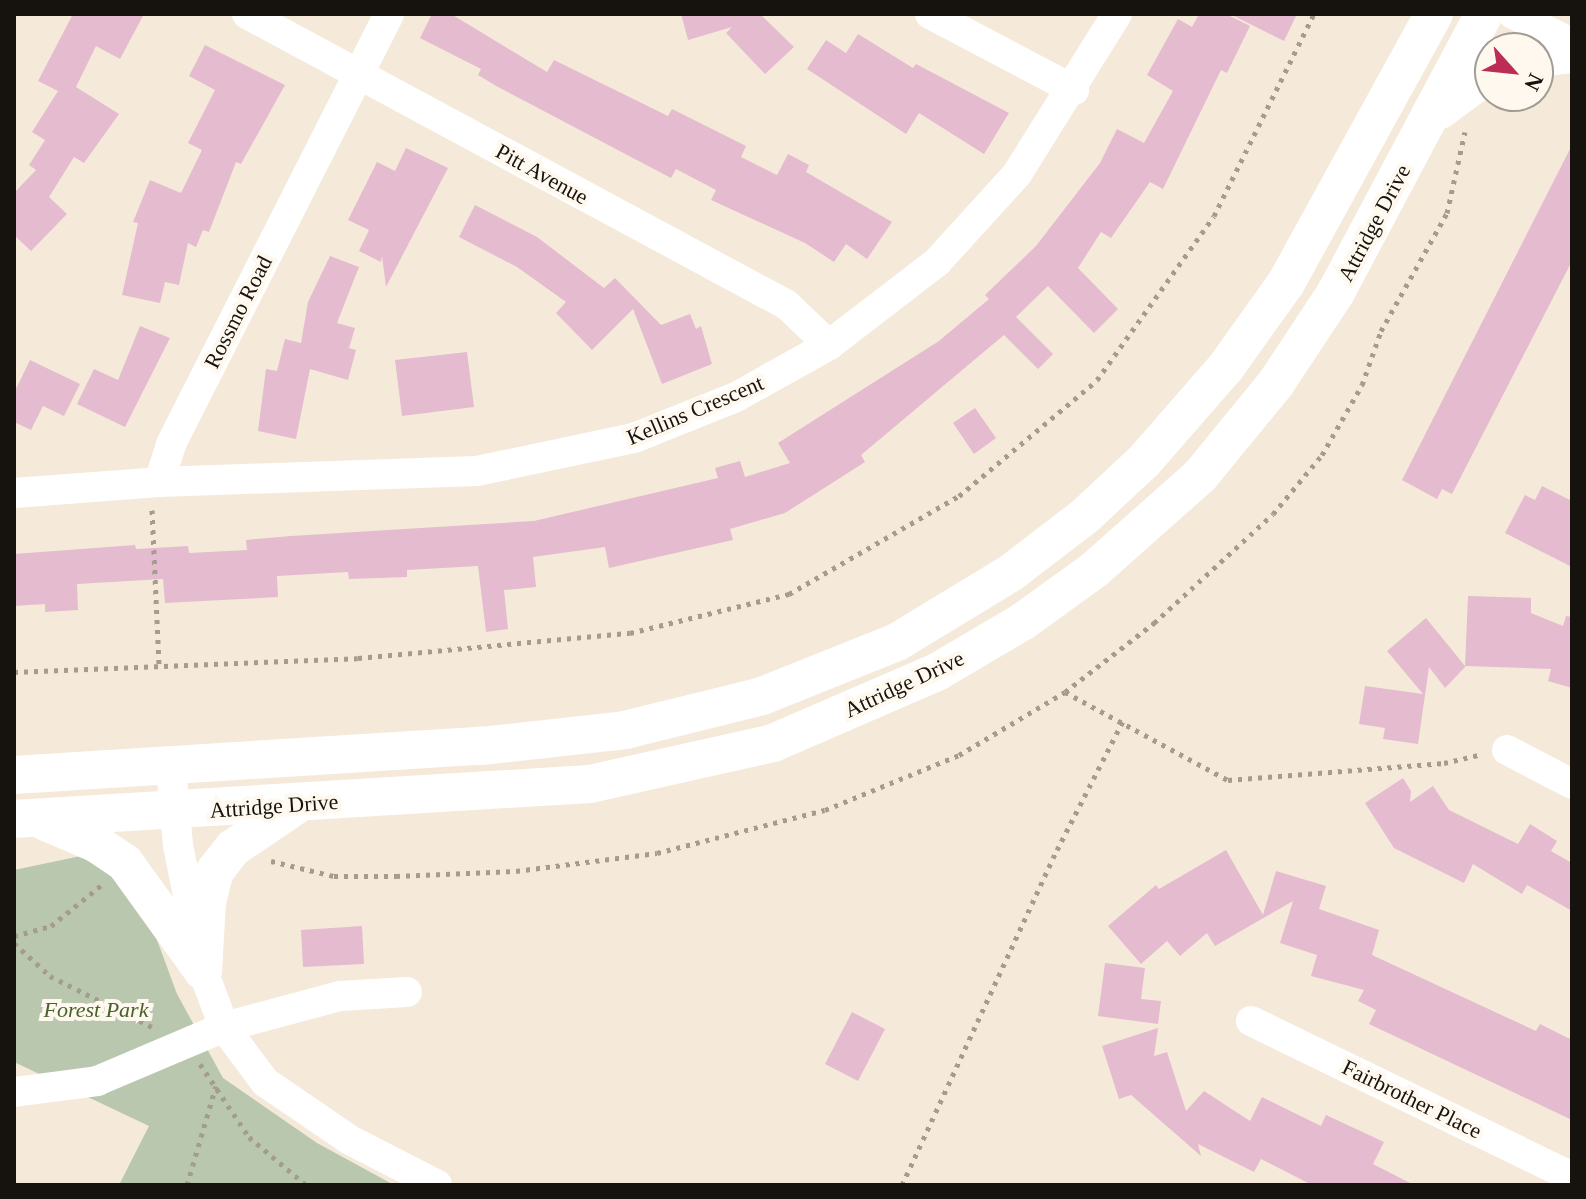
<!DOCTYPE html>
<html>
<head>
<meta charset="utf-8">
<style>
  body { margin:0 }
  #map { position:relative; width:1586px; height:1199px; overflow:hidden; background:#f5eada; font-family:Georgia,serif }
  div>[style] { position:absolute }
  .green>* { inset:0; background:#b8c7ad }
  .building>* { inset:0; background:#e4bbcf }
  .path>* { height:5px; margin-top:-2.5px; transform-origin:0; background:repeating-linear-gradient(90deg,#a59c90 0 4px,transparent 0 10px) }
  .minor>* { height:30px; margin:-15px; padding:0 15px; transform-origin:15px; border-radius:15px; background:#fff }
  .major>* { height:38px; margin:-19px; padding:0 19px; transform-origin:19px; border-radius:19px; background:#fff }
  span { translate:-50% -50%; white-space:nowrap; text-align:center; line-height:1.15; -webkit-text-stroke:8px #fff8ee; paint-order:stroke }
  .street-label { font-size:22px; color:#16120d }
  .park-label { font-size:22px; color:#47612d; font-style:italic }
  .frame { position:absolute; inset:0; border:16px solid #16120d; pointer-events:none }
  .north { position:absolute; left:1474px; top:32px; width:80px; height:80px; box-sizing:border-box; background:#fff8ee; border:2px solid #a29c94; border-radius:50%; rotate:117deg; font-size:22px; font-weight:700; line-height:32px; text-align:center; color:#16120d }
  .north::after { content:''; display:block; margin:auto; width:28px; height:36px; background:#bb2c56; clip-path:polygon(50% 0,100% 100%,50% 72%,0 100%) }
</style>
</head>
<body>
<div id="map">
  <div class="green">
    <i style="clip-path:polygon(81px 856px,102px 865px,147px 913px,177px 994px,223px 1078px,317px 1143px,394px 1185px,119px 1185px,149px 1126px,14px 1062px,14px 870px)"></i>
  </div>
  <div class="building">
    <i style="clip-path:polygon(73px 14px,144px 14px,120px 59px,96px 46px,76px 87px,119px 114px,84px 163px,74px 157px,49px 197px,67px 214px,31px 251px,14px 235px,14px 193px,36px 170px,29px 165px,45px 140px,32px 132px,58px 91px,38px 81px)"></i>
    <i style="clip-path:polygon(432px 14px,451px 14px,547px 72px,554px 60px,668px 116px,672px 109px,746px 146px,741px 157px,777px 175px,788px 154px,809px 165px,806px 172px,892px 222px,867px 259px,846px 244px,834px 262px,805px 243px,711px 200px,716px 190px,676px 169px,671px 178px,498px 87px,478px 75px,481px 69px,420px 38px)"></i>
    <i style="clip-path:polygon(681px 14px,760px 14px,794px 47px,765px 74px,726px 33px,732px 27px,688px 40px)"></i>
    <i style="clip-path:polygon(1199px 14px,1226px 14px,1250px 26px,1227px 73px,1221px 70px,1163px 189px,1150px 182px,1111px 238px,1101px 232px,1078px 268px,1118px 309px,1094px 333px,1048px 286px,1016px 317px,1053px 354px,1038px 369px,1004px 335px,861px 455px,865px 462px,785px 513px,730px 529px,733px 540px,609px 568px,605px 547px,533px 557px,536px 587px,504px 590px,508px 629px,486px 632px,478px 566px,407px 570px,407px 577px,349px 579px,348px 572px,277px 576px,278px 597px,165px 603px,163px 579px,77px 584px,78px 610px,45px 612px,45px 604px,14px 606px,14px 554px,135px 545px,136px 549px,188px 546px,189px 553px,247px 550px,246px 540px,291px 536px,534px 521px,718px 478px,715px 468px,740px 461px,745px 477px,790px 463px,778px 443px,939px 341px,989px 299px,985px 295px,1036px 246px,1100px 163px,1117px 129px,1144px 143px,1173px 91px,1147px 75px,1178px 19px,1192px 27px)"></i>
    <i style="clip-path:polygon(1230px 14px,1297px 14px,1284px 41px)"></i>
    <i style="clip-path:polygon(858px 34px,913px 68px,916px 64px,1009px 113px,984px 154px,919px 113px,906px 134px,807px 69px,826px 40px,846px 53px)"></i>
    <i style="clip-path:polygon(205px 45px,285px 85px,241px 164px,236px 162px,209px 232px,203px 230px,196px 247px,188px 243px,179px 285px,165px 282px,160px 303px,122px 295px,138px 223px,133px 222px,150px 180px,181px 193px,202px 150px,188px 143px,215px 90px,189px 76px)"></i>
    <i style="clip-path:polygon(1572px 145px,1572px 261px,1452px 494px,1442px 489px,1437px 499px,1402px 480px)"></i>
    <i style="clip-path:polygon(406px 148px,448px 168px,386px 287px,382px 256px,381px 262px,359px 251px,369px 230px,348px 220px,377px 162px,395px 171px)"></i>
    <i style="clip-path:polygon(475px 205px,537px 237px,604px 288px,615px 278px,661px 325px,690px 314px,696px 329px,701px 326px,712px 364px,662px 384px,633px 309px,592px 350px,556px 313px,566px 302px,517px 267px,459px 237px)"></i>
    <i style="clip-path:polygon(330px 256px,359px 267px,337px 323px,355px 328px,349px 348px,356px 350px,348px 380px,310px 369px,296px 439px,258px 431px,266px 369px,277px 371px,285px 339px,301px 343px,308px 302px)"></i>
    <i style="clip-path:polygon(140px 326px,170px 338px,125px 427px,77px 404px,94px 369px,118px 380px)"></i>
    <i style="clip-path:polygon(467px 352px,474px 407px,402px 416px,395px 360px)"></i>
    <i style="clip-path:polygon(30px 360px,80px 384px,64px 416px,43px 406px,31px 430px,14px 422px,14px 393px)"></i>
    <i style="clip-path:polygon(975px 408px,996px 438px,974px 454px,953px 423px)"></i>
    <i style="clip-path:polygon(1542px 486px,1572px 501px,1572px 567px,1505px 533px,1525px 495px,1535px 500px)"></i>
    <i style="clip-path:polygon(1468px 596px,1531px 598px,1531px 613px,1563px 626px,1566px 616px,1572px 617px,1572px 688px,1548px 681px,1551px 669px,1466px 666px,1445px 688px,1429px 667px,1418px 744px,1383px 739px,1385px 728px,1359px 724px,1365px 686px,1423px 694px,1387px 651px,1426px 618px,1465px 666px)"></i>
    <i style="clip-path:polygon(1403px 778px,1411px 791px,1410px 802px,1433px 786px,1449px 810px,1518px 844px,1530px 824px,1557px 841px,1551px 851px,1572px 863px,1572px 911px,1527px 885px,1522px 894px,1473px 864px,1464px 883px,1394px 848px,1365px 803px)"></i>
    <i style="clip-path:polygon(1226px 850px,1263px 915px,1276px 871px,1326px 886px,1319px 909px,1379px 930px,1372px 955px,1536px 1031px,1540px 1024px,1572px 1040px,1572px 1120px,1369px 1024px,1376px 1010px,1358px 1001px,1364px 990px,1311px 976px,1317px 955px,1280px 943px,1293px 901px,1215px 946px,1207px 933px,1180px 956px,1167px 941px,1141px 964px,1108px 926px,1156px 885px,1159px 889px)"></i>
    <i style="clip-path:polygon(362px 926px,364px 964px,303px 967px,301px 930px)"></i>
    <i style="clip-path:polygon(1105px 963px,1145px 968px,1141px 999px,1161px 1001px,1158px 1024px,1098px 1016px)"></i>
    <i style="clip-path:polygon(852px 1012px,885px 1029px,858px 1081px,825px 1064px)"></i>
    <i style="clip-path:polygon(1158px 1028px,1154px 1056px,1167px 1052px,1186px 1111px,1204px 1091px,1250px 1121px,1262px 1097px,1321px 1126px,1326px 1115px,1384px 1142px,1373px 1164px,1414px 1185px,1312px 1185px,1261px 1159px,1254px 1172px,1198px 1144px,1201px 1156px,1131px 1095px,1119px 1099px,1102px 1046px)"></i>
  </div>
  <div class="path">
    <i style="left:152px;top:510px;width:155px;rotate:87.4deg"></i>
    <i style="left:14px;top:672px;width:344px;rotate:-2.3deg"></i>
    <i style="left:358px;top:658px;width:273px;rotate:-5.3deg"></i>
    <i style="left:630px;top:633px;width:164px;rotate:-13.8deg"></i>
    <i style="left:789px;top:594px;width:196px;rotate:-30deg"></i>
    <i style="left:959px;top:496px;width:180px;rotate:-40deg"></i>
    <i style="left:1097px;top:380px;width:201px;rotate:-54.5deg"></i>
    <i style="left:1214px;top:216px;width:225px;rotate:-63.7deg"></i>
    <i style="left:1065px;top:692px;width:185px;rotate:28.4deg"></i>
    <i style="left:1228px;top:780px;width:217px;rotate:-4.5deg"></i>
    <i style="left:1444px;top:763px;width:37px;rotate:-13deg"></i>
    <i style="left:271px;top:861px;width:65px;rotate:13.4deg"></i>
    <i style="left:334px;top:876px;width:62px"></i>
    <i style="left:396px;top:876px;width:120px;rotate:-2.4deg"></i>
    <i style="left:516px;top:871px;width:142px;rotate:-7.3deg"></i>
    <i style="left:657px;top:853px;width:173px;rotate:-14.4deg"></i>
    <i style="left:825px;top:810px;width:145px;rotate:-22.3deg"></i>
    <i style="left:959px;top:755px;width:123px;rotate:-30.7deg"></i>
    <i style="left:1065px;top:692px;width:113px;rotate:-37.8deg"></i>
    <i style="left:1154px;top:623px;width:161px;rotate:-42.5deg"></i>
    <i style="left:1273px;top:514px;width:77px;rotate:-50.3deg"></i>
    <i style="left:1322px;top:455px;width:81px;rotate:-60.3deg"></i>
    <i style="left:1362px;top:385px;width:57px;rotate:-70.6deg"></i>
    <i style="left:1381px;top:331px;width:135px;rotate:-60.8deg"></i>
    <i style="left:1447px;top:213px;width:83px;rotate:-77.5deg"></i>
    <i style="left:14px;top:936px;width:38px;rotate:-15deg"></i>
    <i style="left:51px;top:926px;width:68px;rotate:-39.1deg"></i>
    <i style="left:14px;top:943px;width:49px;rotate:42.5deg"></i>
    <i style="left:50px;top:976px;width:114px;rotate:26.6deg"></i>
    <i style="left:200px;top:1064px;width:88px;rotate:56.1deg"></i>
    <i style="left:249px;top:1137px;width:75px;rotate:40.1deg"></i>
    <i style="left:187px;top:1185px;width:103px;rotate:-73.7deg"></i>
    <i style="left:902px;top:1185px;width:369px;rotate:-65.2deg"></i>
    <i style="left:1057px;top:850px;width:145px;rotate:-62.9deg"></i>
  </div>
  <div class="minor">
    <i style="left:247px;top:14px;width:613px;rotate:28.32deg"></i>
    <i style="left:787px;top:305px;width:58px;rotate:43.6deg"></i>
    <i style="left:930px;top:14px;width:163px;rotate:27.8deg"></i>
    <i style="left:1513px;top:14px;width:66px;rotate:26.2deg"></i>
    <i style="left:159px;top:482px;width:40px;rotate:-72deg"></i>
    <i style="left:171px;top:444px;width:482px;rotate:-63.1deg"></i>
    <i style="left:14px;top:493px;width:145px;rotate:-4.3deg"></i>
    <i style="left:159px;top:482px;width:318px;rotate:-2deg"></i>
    <i style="left:477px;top:471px;width:160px;rotate:-11.9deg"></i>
    <i style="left:634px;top:438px;width:110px;rotate:-21.9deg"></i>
    <i style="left:736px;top:397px;width:107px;rotate:-29.2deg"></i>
    <i style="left:829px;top:345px;width:136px;rotate:-37.5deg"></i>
    <i style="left:937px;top:262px;width:119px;rotate:-47.7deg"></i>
    <i style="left:1017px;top:174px;width:189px;rotate:-58deg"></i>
    <i style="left:1507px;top:750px;width:73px;rotate:27.6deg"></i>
    <i style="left:171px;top:768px;width:77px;rotate:84.8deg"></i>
    <i style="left:178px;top:845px;width:128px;rotate:78.8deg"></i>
    <i style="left:203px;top:971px;width:60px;rotate:69.4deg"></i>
    <i style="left:224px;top:1027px;width:69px;rotate:53.3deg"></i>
    <i style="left:265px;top:1082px;width:103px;rotate:34.3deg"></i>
    <i style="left:350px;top:1140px;width:98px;rotate:27.3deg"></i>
    <i style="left:1251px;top:1021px;width:357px;rotate:25.9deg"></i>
    <i style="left:14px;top:1092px;width:84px;rotate:-7.5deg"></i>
    <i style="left:97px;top:1081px;width:138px;rotate:-23deg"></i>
    <i style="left:224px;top:1027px;width:120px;rotate:-15deg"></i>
    <i style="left:340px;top:996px;width:67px;rotate:-3.4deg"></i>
  </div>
  <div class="major">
    <i style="left:1538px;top:58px;width:34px;rotate:-7deg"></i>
    <i style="left:1440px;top:110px;width:62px;rotate:-36.5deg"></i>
    <i style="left:14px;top:775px;width:468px;rotate:-3.6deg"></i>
    <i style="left:481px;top:746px;width:145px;rotate:-6.3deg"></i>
    <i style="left:625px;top:730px;width:141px;rotate:-13.9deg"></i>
    <i style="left:762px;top:696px;width:145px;rotate:-21.8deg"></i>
    <i style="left:897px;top:642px;width:135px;rotate:-31.3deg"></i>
    <i style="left:1012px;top:572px;width:92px;rotate:-37.5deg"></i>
    <i style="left:1085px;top:516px;width:81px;rotate:-43deg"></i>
    <i style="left:1144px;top:461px;width:125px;rotate:-48.9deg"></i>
    <i style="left:1226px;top:367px;width:103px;rotate:-54.5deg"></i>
    <i style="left:1286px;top:283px;width:307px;rotate:-61.2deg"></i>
    <i style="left:14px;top:819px;width:577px;rotate:-3.48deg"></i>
    <i style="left:590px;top:784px;width:188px;rotate:-12.6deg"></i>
    <i style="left:773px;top:743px;width:179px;rotate:-23.4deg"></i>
    <i style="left:937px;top:672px;width:99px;rotate:-30.5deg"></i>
    <i style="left:1022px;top:622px;width:89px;rotate:-35.8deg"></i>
    <i style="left:1094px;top:570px;width:142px;rotate:-41.6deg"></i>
    <i style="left:1200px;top:476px;width:120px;rotate:-50.7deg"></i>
    <i style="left:1276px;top:383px;width:107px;rotate:-56.5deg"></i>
    <i style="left:1335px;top:294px;width:317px;rotate:-62deg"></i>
    <i style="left:46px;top:822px;width:56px;rotate:23.3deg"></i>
    <i style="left:97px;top:844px;width:34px;rotate:34deg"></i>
    <i style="left:125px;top:863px;width:133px;rotate:54.2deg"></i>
    <i style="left:203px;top:971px;width:69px;rotate:-86.7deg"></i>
    <i style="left:207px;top:902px;width:32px;rotate:-76deg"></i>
    <i style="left:215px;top:871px;width:29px;rotate:-52deg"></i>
    <i style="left:233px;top:848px;width:75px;rotate:-34.1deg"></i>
  </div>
  <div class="street-label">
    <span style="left:542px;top:174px;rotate:29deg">Pitt Avenue</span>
    <span style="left:1374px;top:223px;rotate:-62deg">Attridge Drive</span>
    <span style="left:238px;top:312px;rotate:-63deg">Rossmo Road</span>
    <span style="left:695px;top:410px;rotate:-23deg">Kellins Crescent</span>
    <span style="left:904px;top:684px;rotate:-25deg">Attridge Drive</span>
    <span style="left:274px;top:806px;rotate:-4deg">Attridge Drive</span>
    <span style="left:1412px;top:1099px;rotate:26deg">Fairbrother Place</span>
  </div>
  <div class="park-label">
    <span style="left:96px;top:1010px">Forest Park</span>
  </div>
  <div class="frame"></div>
  <div class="north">N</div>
</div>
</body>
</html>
